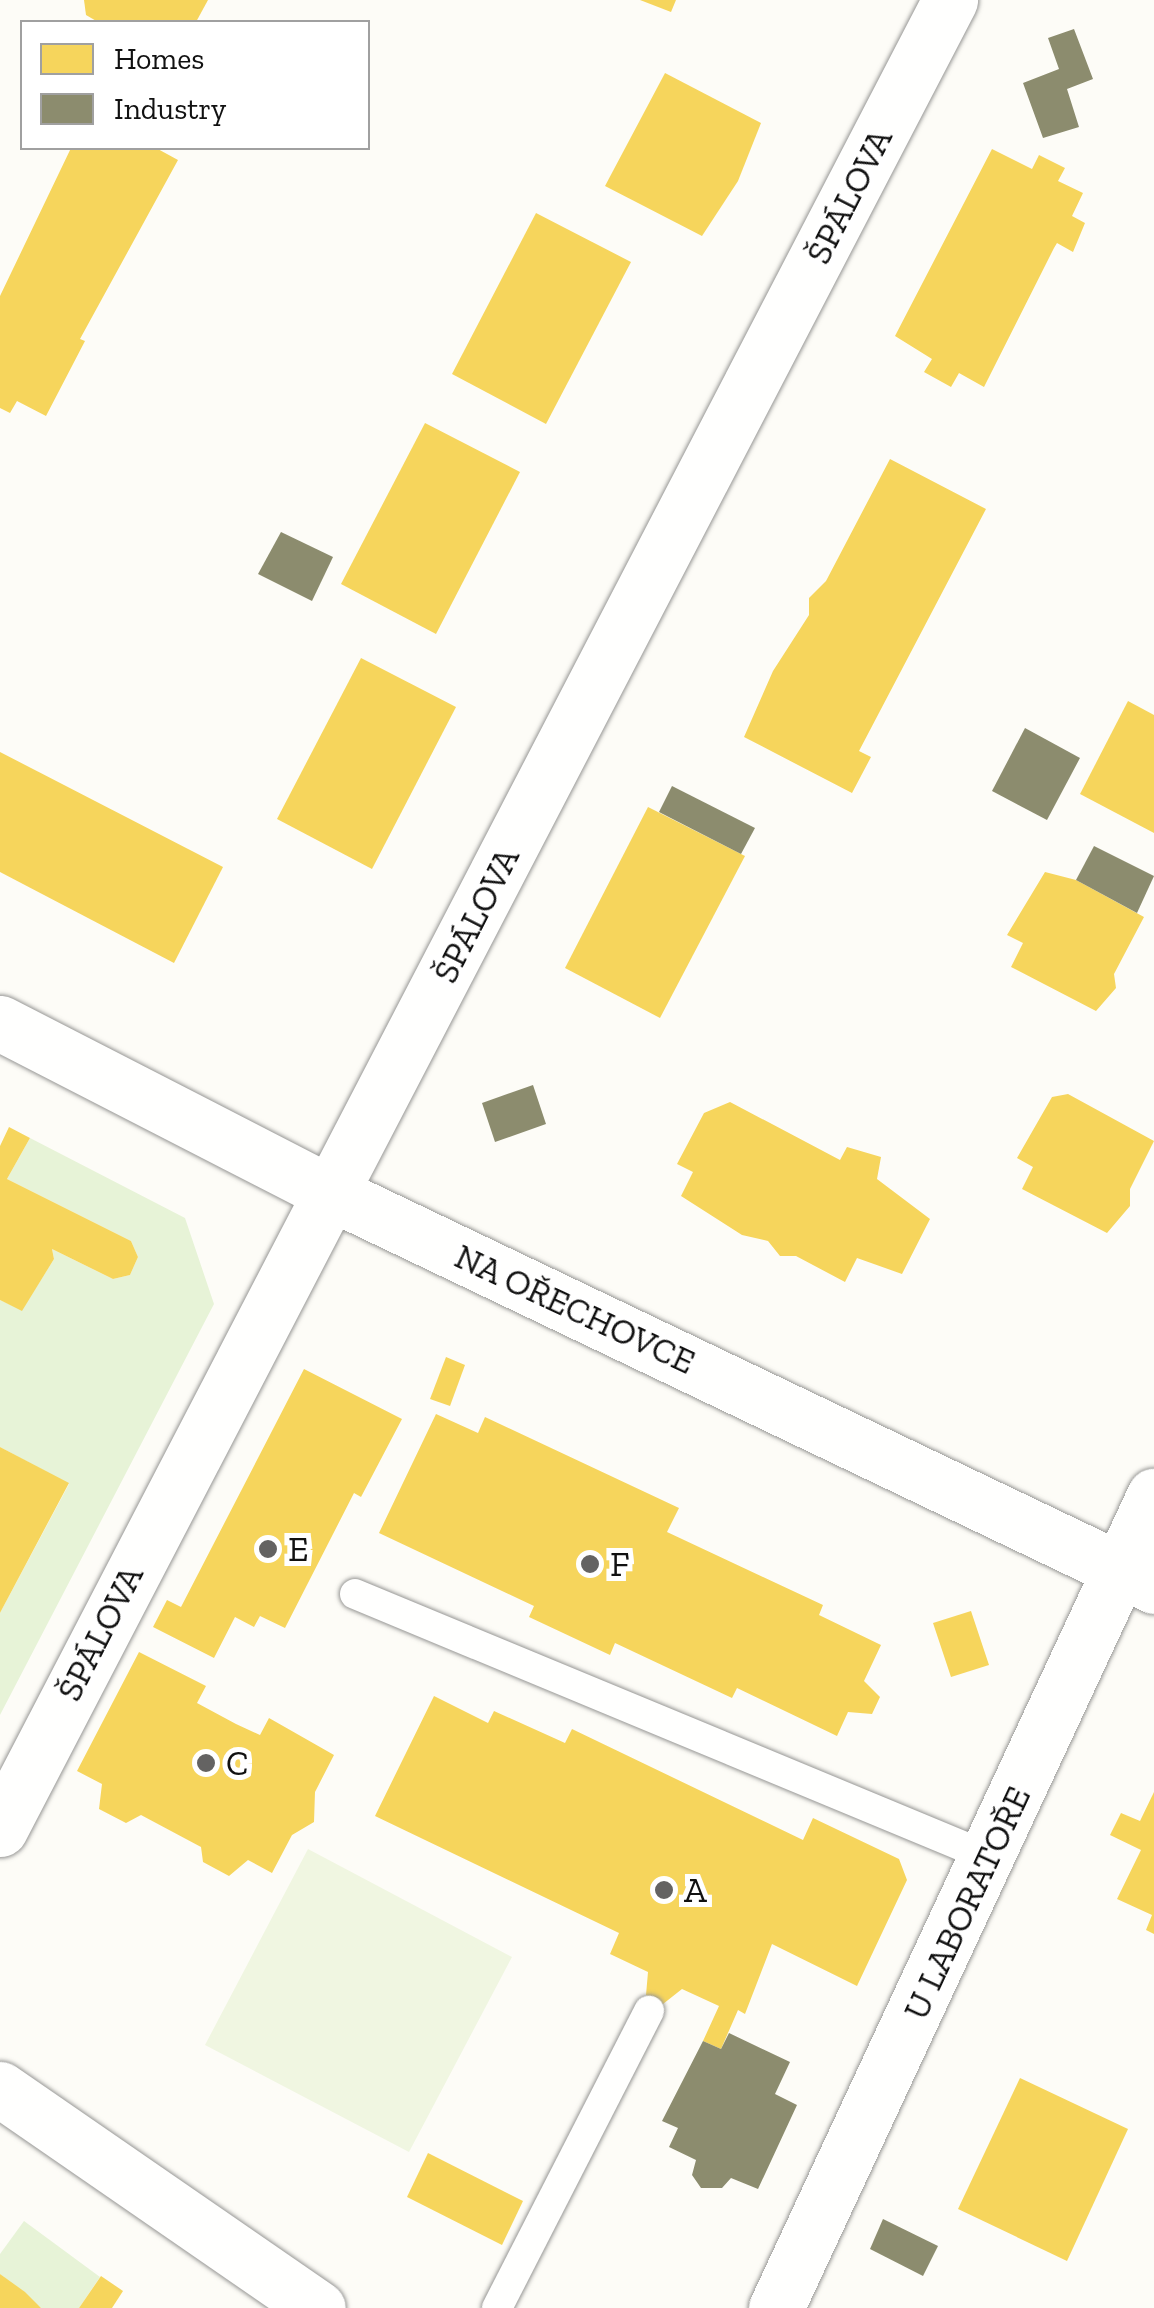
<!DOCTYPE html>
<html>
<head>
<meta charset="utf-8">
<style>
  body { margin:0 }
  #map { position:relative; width:1154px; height:2308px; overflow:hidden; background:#fdfcf7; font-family:"Zilla Slab",serif }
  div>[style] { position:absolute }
  .green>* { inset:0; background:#e7f3d7 }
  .pitch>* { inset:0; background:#f0f6e1 }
  .homes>* { inset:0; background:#f6d55c }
  .industry>* { inset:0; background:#8c8c6e }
  .roads { filter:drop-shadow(0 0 2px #979795) drop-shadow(0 0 2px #979795) }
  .service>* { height:30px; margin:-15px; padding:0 15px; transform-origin:15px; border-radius:15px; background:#fffffe }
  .minor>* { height:55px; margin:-27.5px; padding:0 27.5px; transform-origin:27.5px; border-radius:27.5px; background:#fffffe }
  .tertiary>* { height:55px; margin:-27.5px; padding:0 27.5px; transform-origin:27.5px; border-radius:27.5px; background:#fffffe }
  .dots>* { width:28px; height:28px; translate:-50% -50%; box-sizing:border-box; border:5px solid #fff; border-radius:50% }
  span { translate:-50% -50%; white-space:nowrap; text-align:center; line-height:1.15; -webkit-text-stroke:10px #fff; paint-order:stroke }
  .street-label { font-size:35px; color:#111 }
  .poi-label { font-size:35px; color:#111 }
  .left { translate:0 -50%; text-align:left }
  .legend { position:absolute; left:20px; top:20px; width:350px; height:130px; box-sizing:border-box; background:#fff; border:2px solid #a0a0a0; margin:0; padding:12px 18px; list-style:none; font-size:30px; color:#111 }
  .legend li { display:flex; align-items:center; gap:20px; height:50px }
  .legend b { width:50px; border:2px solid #a0a0a0 }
</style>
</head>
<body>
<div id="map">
  <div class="green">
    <i style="clip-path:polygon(30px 1138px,185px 1218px,214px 1304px,0 1715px,0 1613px,69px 1484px,0 1447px,0 1300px,22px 1310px,54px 1259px,52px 1249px,113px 1279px,130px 1275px,138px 1257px,131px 1241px,7px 1179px)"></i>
    <i style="clip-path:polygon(24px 2221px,100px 2277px,79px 2308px,41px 2308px,0 2274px,0 2254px)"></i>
  </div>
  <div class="pitch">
    <i style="clip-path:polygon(308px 1849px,512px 1957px,409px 2152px,205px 2045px)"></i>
  </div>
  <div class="homes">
    <i style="clip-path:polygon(84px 0,208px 0,196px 22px,98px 22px,86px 15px)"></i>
    <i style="clip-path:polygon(640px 0,676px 0,671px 12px)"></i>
    <i style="clip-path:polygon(665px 73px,761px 123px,738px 181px,702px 236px,605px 186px)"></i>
    <i style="clip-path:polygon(71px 148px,156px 148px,178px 160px,80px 339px,85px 341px,46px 416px,17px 401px,10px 413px,0 408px,0 296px)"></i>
    <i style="clip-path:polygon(992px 149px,1032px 169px,1039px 155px,1065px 168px,1058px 181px,1083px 193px,1072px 216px,1085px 223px,1073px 252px,1057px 243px,1054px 248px,984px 387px,959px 373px,951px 387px,924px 372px,932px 359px,895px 336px)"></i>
    <i style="clip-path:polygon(536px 213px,631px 262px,546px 424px,452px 374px)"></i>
    <i style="clip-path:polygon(425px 423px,520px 472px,436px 634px,341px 584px)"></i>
    <i style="clip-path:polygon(890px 459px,986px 509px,859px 751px,871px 757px,852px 793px,744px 737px,773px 671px,809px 615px,809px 598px,826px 581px)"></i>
    <i style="clip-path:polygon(361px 658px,456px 707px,372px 869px,277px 819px)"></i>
    <i style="clip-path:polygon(1128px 701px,1154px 715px,1154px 833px,1080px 794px)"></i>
    <i style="clip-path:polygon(0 752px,223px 867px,174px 963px,0 872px)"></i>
    <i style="clip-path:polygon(648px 807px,745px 856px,660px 1018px,565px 968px)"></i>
    <i style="clip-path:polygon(1045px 872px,1076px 880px,1144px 917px,1114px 974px,1116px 988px,1096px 1011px,1011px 967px,1023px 943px,1007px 935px)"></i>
    <i style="clip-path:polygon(1068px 1094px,1154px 1141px,1130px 1189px,1130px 1206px,1107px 1233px,1022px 1189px,1033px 1167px,1017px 1158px,1052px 1097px)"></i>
    <i style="clip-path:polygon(730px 1102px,840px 1160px,847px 1147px,881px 1157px,877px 1179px,930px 1219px,902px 1274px,857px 1258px,845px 1282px,796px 1256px,780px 1256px,768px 1241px,742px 1235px,681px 1196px,693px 1172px,677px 1164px,704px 1113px)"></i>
    <i style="clip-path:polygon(9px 1127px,30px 1138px,7px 1179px,131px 1241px,138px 1257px,130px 1275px,113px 1279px,52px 1249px,54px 1259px,22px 1311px,0 1300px,0 1146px)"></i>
    <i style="clip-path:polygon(446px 1357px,465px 1365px,450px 1406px,430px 1399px)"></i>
    <i style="clip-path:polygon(304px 1369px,402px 1419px,361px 1497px,354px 1493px,285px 1628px,260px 1616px,254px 1627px,235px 1617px,214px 1658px,153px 1627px,167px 1600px,181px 1607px)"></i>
    <i style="clip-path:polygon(436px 1414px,478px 1433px,485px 1417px,679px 1508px,667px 1532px,823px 1605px,819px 1615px,881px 1645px,864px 1681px,880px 1697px,872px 1714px,848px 1712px,837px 1736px,737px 1688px,732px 1698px,615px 1643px,610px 1655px,529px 1617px,534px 1606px,379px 1533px)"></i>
    <i style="clip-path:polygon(0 1447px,69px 1483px,0 1613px)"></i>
    <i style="clip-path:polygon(971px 1611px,989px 1665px,951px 1677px,933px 1623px)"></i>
    <i style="clip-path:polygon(139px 1652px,206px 1686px,197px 1703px,236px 1724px,260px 1735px,269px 1718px,334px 1755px,315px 1792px,314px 1822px,292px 1835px,272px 1873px,248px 1860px,229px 1876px,203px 1862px,201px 1847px,141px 1815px,126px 1823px,99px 1809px,102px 1784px,77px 1771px)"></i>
    <i style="clip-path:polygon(434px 1696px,488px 1723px,494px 1711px,565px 1743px,572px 1729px,803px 1840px,813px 1818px,899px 1859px,907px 1880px,857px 1986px,772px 1944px,745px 2014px,738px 2010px,721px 2049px,703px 2041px,719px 2006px,682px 1989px,663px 2004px,646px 1995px,648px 1972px,610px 1954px,619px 1933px,375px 1816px)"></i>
    <i style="clip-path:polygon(1154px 1792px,1154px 1934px,1146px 1930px,1152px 1915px,1117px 1899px,1141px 1850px,1110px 1835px,1121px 1813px,1140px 1821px)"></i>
    <i style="clip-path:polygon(1020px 2078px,1128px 2129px,1067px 2261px,958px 2209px)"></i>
    <i style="clip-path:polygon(428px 2153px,523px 2201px,502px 2245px,407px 2197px)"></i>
    <i style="clip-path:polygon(0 2274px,25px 2292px,41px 2308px,0 2308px)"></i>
    <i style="clip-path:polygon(101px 2276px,123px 2291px,112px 2308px,79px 2308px)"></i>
  </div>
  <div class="industry">
    <i style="clip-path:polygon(1074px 29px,1093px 79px,1067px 89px,1079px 127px,1043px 138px,1023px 83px,1059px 69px,1048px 38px)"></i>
    <i style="clip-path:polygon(281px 532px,333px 557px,312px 601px,258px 574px)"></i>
    <i style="clip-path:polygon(1025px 728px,1080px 758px,1047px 820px,992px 791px)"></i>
    <i style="clip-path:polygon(672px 786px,755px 828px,741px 854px,659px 812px)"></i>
    <i style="clip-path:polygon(1094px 846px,1154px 876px,1137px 913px,1076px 880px)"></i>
    <i style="clip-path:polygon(533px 1085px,546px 1124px,495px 1142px,482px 1103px)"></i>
    <i style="clip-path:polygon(729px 2033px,790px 2062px,775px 2094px,797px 2105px,758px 2189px,731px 2178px,722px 2188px,701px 2188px,692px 2175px,696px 2160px,669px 2147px,678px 2128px,662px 2121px,703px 2041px,721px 2049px)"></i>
    <i style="clip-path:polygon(883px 2219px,938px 2246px,923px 2276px,870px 2249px)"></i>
  </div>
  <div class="roads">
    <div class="service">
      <i style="left:355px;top:1594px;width:686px;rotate:22.53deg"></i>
      <i style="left:497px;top:2308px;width:334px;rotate:-62.9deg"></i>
    </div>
    <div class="minor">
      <i style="left:0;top:1829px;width:2061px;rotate:-62.55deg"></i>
      <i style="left:0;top:2089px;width:386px;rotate:34.6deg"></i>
      <i style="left:776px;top:2308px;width:896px;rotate:-65.04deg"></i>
    </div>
    <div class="tertiary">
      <i style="left:0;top:1023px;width:370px;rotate:27.2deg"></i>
      <i style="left:329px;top:1192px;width:914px;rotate:25.53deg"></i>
    </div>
  </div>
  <div class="dots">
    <i style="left:268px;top:1549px;background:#646362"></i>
    <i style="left:590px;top:1564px;background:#646362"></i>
    <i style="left:206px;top:1763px;background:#646362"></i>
    <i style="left:664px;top:1890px;background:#646362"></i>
  </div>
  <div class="street-label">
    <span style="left:849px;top:196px;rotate:-63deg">ŠPÁLOVA</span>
    <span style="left:476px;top:915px;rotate:-63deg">ŠPÁLOVA</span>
    <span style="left:575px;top:1309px;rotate:25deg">NA OŘECHOVCE</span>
    <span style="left:100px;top:1633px;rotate:-63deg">ŠPÁLOVA</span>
    <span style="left:967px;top:1903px;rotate:-65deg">U LABORATOŘE</span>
  </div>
  <div class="poi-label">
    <span class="left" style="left:288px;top:1549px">E</span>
    <span class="left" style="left:610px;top:1564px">F</span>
    <span class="left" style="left:226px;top:1763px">C</span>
    <span class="left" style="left:684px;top:1890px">A</span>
  </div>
  <ul class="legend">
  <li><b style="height:28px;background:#f6d55c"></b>Homes</li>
  <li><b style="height:28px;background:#8c8c6e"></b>Industry</li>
  </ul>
</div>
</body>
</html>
